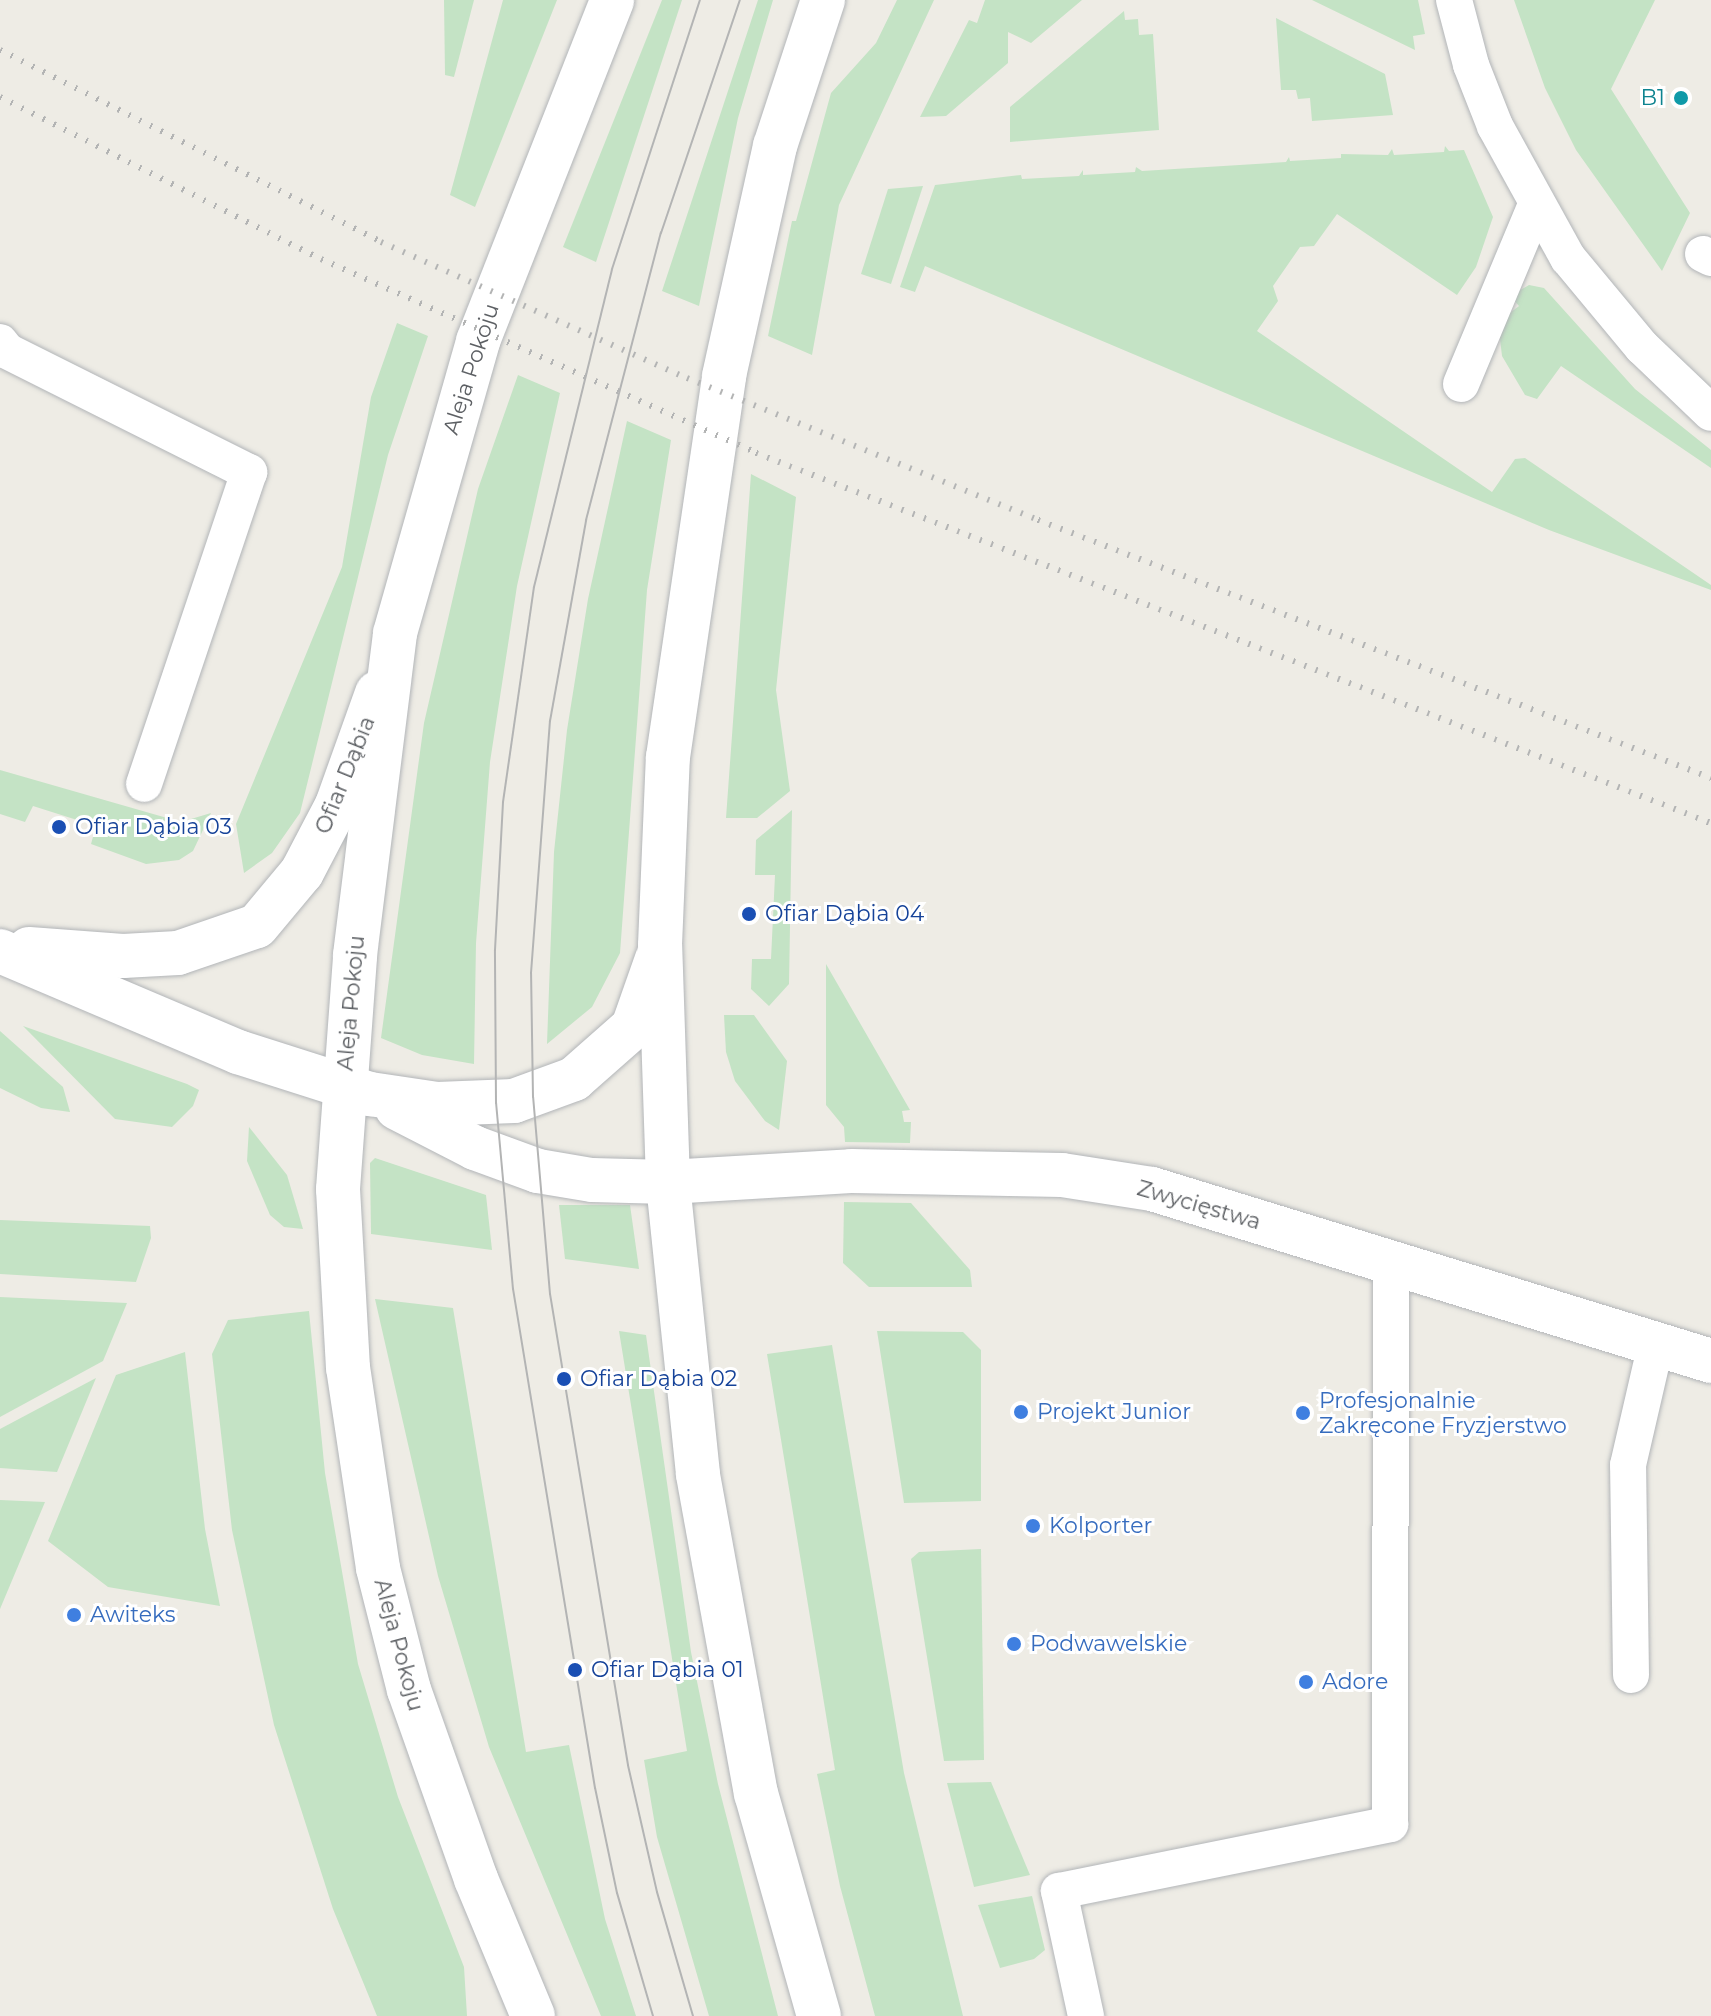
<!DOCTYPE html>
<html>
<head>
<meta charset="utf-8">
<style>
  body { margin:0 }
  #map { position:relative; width:1711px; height:2016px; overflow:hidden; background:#eeece5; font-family:Montserrat,sans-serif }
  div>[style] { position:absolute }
  .green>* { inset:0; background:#c4e3c5 }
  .roads { filter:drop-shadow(0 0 2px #b2b5b8) drop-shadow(0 0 2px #b2b5b8) }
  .service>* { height:36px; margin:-18px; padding:0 18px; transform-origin:18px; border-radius:18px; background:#fff }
  .minor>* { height:44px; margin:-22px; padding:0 22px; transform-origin:22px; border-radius:22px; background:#fff }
  .tertiary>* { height:44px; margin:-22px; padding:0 22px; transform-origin:22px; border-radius:22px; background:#fff }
  .secondary>* { height:44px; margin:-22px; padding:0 22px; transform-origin:22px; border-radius:22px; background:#fff }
  .tram>* { height:2px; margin:-1px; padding:0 1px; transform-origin:1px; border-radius:1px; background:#b3b4b4 }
  .rail>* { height:6px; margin-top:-3px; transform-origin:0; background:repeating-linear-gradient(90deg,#b3b4b4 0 2px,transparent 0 12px) }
  .dots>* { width:22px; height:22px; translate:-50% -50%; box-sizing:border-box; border:4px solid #fff; border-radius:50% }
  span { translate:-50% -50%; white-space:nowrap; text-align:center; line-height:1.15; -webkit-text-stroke:6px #fff; paint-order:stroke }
  .culture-label { font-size:22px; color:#0d838f }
  .right { translate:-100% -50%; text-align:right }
  .street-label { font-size:22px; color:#5d6064 }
  .transit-label { font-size:22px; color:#164399 }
  .left { translate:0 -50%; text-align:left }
  .shop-label { font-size:22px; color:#366cbe }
</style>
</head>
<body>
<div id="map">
  <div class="green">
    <i style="clip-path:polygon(444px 0,474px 0,454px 77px,445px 75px)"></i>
    <i style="clip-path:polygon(503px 0,557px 0,475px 207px,450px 195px)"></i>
    <i style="clip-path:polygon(662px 0,682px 0,596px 262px,563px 247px)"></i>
    <i style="clip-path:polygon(758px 0,773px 0,738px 118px,699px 306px,662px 291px)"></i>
    <i style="clip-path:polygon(897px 0,934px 0,839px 205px,812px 355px,768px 336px,792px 221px,796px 221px,831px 93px,876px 43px)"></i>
    <i style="clip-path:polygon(985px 0,1082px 0,1031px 43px,1008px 32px,1008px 63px,946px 116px,920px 117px,969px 20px,977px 23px)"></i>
    <i style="clip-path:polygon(1312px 0,1418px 0,1425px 34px,1413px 36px,1415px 50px)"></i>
    <i style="clip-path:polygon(1514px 0,1655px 0,1611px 89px,1690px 213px,1662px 271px,1576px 150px,1545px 88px)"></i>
    <i style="clip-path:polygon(1124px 11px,1125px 20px,1138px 19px,1139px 35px,1153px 34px,1159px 130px,1010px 142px,1010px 107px)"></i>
    <i style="clip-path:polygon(1276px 18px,1385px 74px,1393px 115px,1312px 121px,1310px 98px,1298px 99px,1296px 90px,1281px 90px)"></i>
    <i style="clip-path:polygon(1445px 146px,1449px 151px,1464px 150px,1493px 217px,1476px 267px,1457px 295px,1337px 214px,1314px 246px,1300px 247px,1273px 286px,1278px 301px,1257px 331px,1492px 492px,1515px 459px,1525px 458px,1711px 585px,1711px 590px,1549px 530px,925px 266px,915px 292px,900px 287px,935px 185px,1021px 175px,1022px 179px,1079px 176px,1083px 170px,1083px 175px,1135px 172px,1136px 167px,1142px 171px,1286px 162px,1289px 157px,1290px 161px,1341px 158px,1341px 154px,1388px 155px,1392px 149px,1394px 155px,1444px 152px)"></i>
    <i style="clip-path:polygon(923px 186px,891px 284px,861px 274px,888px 189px)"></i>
    <i style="clip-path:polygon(1529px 285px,1544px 288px,1635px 389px,1711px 450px,1711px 468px,1561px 366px,1537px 399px,1525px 395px,1502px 356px,1498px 322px,1519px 306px,1510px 296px)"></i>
    <i style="clip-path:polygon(397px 323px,428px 336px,388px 455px,300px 813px,272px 853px,244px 873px,236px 824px,342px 567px,371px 397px)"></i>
    <i style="clip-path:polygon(518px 375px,560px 393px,517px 586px,490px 762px,476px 943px,474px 1064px,422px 1055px,381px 1038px,424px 723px,478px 489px)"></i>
    <i style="clip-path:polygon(627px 421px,671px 440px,647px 590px,620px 953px,592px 1007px,547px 1044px,554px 852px,567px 730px,588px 599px)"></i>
    <i style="clip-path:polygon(751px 474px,796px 497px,776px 690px,790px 791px,757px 818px,726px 818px)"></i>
    <i style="clip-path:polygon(0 770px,181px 822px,211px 813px,193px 851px,179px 860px,146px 864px,91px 844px,96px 826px,33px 806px,25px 822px,0 814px)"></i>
    <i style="clip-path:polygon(792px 810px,789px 984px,769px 1006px,751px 989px,752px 959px,771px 959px,775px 875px,755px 875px,756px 840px)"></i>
    <i style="clip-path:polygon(826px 964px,910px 1110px,902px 1111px,904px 1122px,911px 1122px,910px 1143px,845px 1142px,844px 1127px,826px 1105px)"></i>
    <i style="clip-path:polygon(724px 1015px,754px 1015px,787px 1061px,779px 1130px,765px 1121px,735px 1081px,726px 1052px)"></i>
    <i style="clip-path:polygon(23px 1026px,187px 1084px,199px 1090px,193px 1106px,172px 1127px,115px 1119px)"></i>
    <i style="clip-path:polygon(0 1031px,63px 1087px,70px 1112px,41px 1108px,0 1088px)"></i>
    <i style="clip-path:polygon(249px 1127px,287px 1175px,303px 1229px,284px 1227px,270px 1215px,247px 1161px)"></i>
    <i style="clip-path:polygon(375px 1158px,486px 1195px,492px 1250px,371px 1234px,370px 1163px)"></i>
    <i style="clip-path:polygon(844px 1202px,911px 1203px,970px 1270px,972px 1287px,869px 1287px,843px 1263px)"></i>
    <i style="clip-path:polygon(559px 1205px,630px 1205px,639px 1269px,565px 1259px)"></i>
    <i style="clip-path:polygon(0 1220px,150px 1226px,151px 1238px,136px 1282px,0 1274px)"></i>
    <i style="clip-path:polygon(0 1297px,127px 1303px,103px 1361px,0 1417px)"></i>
    <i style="clip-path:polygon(375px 1299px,453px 1308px,526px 1752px,569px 1745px,605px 1919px,636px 2016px,601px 2016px,489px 1747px,438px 1576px)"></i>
    <i style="clip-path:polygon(309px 1311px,325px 1473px,358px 1664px,398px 1797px,464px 1967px,467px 2016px,377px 2016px,333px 1909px,274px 1725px,232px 1530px,212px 1354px,228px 1320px)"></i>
    <i style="clip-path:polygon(619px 1331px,646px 1335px,691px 1652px,718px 1784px,778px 2016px,709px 2016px,657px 1837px,644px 1760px,687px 1751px)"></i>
    <i style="clip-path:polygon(877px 1331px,963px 1332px,981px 1350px,981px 1501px,904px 1503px)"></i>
    <i style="clip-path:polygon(832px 1345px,904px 1773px,963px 2016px,875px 2016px,840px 1886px,817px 1774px,835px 1770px,767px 1354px)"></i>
    <i style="clip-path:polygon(185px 1352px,205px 1529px,220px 1606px,108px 1587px,48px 1541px,116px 1375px)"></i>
    <i style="clip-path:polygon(96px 1378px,57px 1472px,0 1468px,0 1429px)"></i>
    <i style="clip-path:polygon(0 1500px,45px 1502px,0 1609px)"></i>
    <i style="clip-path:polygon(981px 1549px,984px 1760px,944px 1761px,911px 1559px,919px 1552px)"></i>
    <i style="clip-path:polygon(991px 1782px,1030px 1875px,974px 1887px,947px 1783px)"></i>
    <i style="clip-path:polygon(1032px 1896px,1045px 1950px,1034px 1959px,1000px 1968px,978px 1905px)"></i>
  </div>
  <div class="roads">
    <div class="service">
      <i style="left:1454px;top:0;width:67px;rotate:75.3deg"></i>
      <i style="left:1471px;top:65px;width:66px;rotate:68.5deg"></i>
      <i style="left:1495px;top:126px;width:151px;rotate:61.1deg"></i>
      <i style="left:1568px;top:258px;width:116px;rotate:50.3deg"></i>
      <i style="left:1642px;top:347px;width:95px;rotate:43.7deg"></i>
      <i style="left:1703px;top:254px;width:9px;rotate:27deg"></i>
      <i style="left:0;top:342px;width:11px;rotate:52deg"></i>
      <i style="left:7px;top:351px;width:271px;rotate:26.6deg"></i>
      <i style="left:249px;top:472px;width:329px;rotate:108.6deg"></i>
      <i style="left:1461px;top:384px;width:194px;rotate:-67.3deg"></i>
      <i style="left:1631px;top:1675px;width:210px;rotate:-90.8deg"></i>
      <i style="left:1628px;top:1465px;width:124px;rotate:-77deg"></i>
      <i style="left:1086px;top:2016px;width:128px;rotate:-102.2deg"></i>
      <i style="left:1059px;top:1891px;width:338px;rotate:-11.4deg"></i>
      <i style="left:1390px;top:1824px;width:562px;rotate:-89.9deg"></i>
    </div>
    <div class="minor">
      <i style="left:668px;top:1182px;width:183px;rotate:-3.4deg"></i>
      <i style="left:851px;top:1171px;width:211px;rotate:1.1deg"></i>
      <i style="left:1062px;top:1175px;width:91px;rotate:8.8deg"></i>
      <i style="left:1152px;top:1189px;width:585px;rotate:17.1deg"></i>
    </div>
    <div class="tertiary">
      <i style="left:29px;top:949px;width:94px;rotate:4.3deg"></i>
      <i style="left:123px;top:956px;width:55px;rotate:-3.1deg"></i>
      <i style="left:178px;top:953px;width:83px;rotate:-18.9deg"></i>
      <i style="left:257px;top:926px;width:70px;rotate:-50.2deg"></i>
      <i style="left:302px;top:872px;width:76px;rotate:-62.4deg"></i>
      <i style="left:337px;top:805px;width:119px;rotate:-70.3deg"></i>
      <i style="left:0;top:951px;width:259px;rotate:23deg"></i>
      <i style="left:238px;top:1052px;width:139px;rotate:17.7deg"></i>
      <i style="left:370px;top:1094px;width:68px;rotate:8.5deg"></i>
      <i style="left:437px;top:1104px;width:77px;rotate:-2.2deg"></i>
      <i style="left:514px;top:1101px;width:64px;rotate:-20.1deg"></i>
      <i style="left:574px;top:1079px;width:79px;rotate:-41.4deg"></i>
      <i style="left:633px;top:1027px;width:72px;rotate:-70.6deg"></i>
      <i style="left:397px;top:1108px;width:88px;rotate:27.1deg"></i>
      <i style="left:475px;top:1148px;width:67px;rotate:20.1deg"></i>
      <i style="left:538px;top:1171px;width:55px;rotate:9.5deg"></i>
      <i style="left:592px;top:1180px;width:76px;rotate:1.5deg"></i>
    </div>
    <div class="secondary">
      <i style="left:533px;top:2016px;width:148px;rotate:-112.6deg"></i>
      <i style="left:476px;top:1879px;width:201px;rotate:-109.5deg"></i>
      <i style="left:409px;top:1690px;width:126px;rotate:-104.3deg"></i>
      <i style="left:378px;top:1568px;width:202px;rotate:-98.5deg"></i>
      <i style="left:348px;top:1368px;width:179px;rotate:-93.2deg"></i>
      <i style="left:338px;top:1189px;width:235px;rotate:-85.8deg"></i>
      <i style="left:355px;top:955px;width:324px;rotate:-82.9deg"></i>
      <i style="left:395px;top:633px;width:304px;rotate:-74.1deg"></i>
      <i style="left:478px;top:341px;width:366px;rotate:-68.5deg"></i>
      <i style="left:819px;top:2016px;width:231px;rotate:-105.8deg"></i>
      <i style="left:756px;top:1794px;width:325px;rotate:-100.3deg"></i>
      <i style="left:698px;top:1474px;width:294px;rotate:-95.9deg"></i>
      <i style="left:668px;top:1182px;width:237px;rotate:-91.9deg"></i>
      <i style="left:660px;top:945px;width:188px;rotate:-87.6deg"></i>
      <i style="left:668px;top:757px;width:385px;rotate:-81.6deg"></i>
      <i style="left:724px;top:376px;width:236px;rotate:-77.5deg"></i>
      <i style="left:775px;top:146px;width:154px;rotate:-71.8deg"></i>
    </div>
  </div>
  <div class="tram">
    <i style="left:653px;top:2016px;width:128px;rotate:-106.3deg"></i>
    <i style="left:617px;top:1893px;width:107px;rotate:-101.8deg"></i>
    <i style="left:595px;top:1788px;width:506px;rotate:-99.33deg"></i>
    <i style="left:513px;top:1289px;width:187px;rotate:-95.2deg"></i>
    <i style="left:496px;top:1103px;width:153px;rotate:-90.4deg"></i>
    <i style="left:495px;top:950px;width:148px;rotate:-86.9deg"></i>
    <i style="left:503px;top:802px;width:217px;rotate:-81.8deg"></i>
    <i style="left:534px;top:587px;width:327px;rotate:-76.2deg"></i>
    <i style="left:612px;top:269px;width:283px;rotate:-71.9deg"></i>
    <i style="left:693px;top:2016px;width:129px;rotate:-106.2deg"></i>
    <i style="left:657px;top:1892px;width:130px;rotate:-102.9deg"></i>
    <i style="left:628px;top:1765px;width:477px;rotate:-99.4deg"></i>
    <i style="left:550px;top:1294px;width:198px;rotate:-94.9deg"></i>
    <i style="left:533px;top:1097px;width:124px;rotate:-90.9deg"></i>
    <i style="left:531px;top:973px;width:253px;rotate:-85.7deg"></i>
    <i style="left:550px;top:721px;width:204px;rotate:-79.8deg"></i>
    <i style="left:586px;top:520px;width:297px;rotate:-75.4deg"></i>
    <i style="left:661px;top:233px;width:246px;rotate:-71.3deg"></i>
  </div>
  <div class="rail">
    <i style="left:0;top:50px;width:427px;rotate:26.7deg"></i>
    <i style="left:381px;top:242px;width:335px;rotate:24deg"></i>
    <i style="left:687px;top:378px;width:379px;rotate:22deg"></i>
    <i style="left:1038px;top:520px;width:721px;rotate:20.97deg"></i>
    <i style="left:0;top:97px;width:360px;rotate:26.8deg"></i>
    <i style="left:321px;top:259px;width:476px;rotate:24deg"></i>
    <i style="left:756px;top:453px;width:1024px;rotate:21.18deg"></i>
  </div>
  <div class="dots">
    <i style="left:1681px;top:98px;background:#0f9aa8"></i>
    <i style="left:59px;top:827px;background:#1a4fb4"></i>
    <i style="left:749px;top:914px;background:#1a4fb4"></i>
    <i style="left:564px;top:1379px;background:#1a4fb4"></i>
    <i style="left:1021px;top:1412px;background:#3f7fe0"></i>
    <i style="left:1303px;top:1413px;background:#3f7fe0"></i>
    <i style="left:1033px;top:1526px;background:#3f7fe0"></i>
    <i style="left:74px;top:1615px;background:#3f7fe0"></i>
    <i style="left:1014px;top:1644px;background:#3f7fe0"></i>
    <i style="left:575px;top:1670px;background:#1a4fb4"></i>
    <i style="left:1306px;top:1682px;background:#3f7fe0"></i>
  </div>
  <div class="culture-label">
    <span class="right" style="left:1665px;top:98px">B1</span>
  </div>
  <div class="street-label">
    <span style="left:471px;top:369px;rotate:-72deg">Aleja Pokoju</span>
    <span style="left:345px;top:775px;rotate:-68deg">Ofiar Dąbia</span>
    <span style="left:351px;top:1003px;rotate:-85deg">Aleja Pokoju</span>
    <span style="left:1199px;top:1205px;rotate:16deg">Zwycięstwa</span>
    <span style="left:399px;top:1645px;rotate:75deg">Aleja Pokoju</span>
  </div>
  <div class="transit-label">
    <span class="left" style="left:75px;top:827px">Ofiar Dąbia 03</span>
    <span class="left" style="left:765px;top:914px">Ofiar Dąbia 04</span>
    <span class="left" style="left:580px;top:1379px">Ofiar Dąbia 02</span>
    <span class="left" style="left:591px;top:1670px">Ofiar Dąbia 01</span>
  </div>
  <div class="shop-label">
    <span class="left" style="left:1319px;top:1413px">Profesjonalnie<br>Zakręcone Fryzjerstwo</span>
    <span class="left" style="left:1037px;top:1412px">Projekt Junior</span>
    <span class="left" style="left:1049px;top:1526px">Kolporter</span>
    <span class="left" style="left:90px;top:1615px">Awiteks</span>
    <span class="left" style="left:1030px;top:1644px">Podwawelskie</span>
    <span class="left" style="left:1322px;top:1682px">Adore</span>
  </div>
</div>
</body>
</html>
